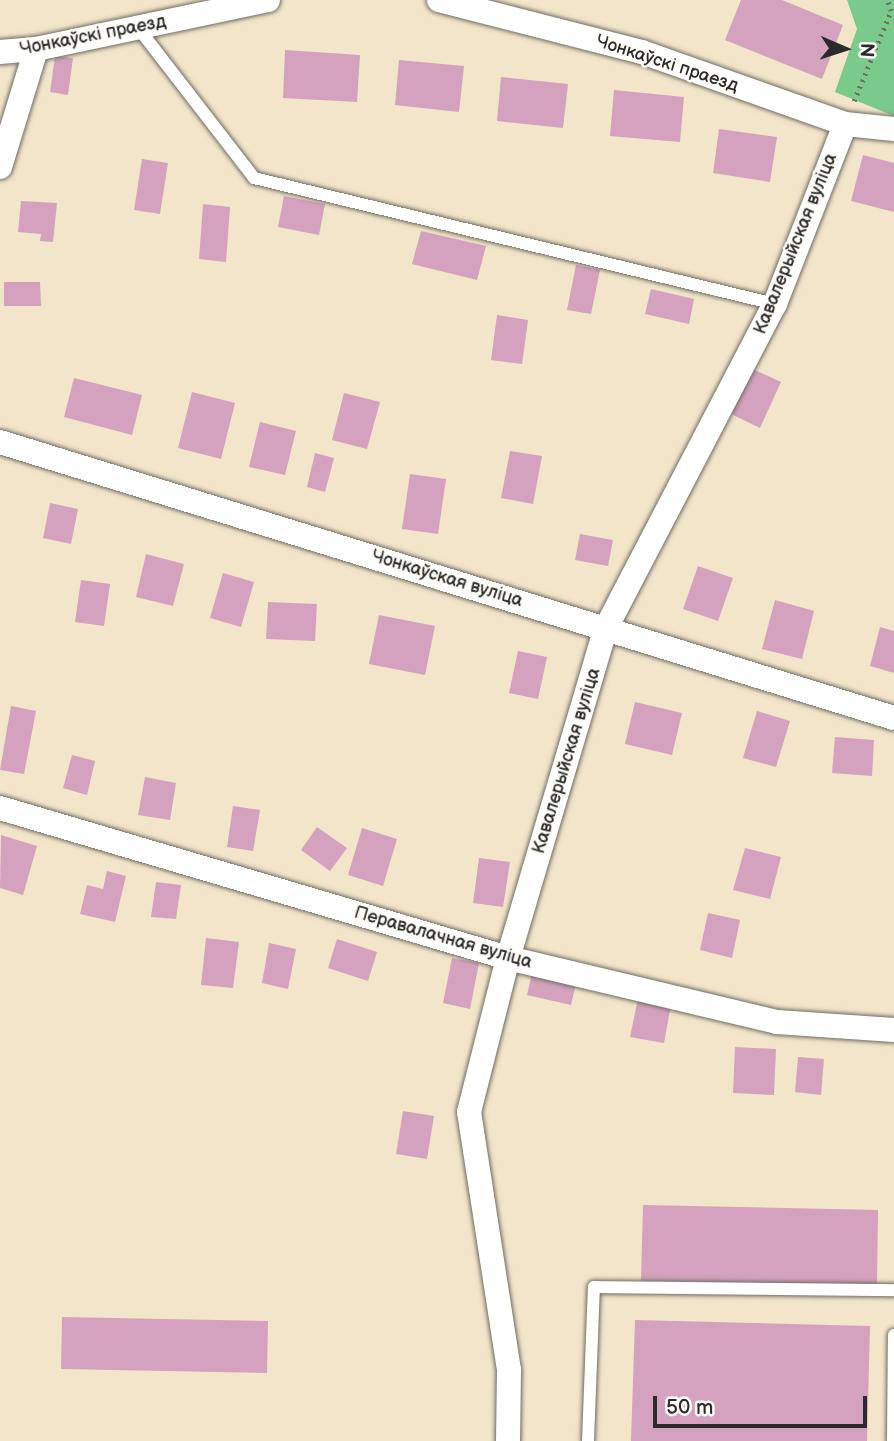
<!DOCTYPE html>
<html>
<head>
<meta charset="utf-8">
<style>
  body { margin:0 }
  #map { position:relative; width:894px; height:1441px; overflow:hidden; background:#f2e5ca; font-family:"Balsamiq Sans",sans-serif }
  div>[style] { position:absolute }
  .green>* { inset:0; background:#7aca8b }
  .building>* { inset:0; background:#d4a2be }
  .path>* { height:4.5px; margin-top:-2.25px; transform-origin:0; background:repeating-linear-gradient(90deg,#716c63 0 2px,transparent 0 7px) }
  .roads { filter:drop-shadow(0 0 2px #716c63) drop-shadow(0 0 2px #716c63) }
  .lane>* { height:12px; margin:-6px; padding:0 6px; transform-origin:6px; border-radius:6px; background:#fff }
  .street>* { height:24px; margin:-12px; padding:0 12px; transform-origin:12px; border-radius:12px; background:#fff }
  span { translate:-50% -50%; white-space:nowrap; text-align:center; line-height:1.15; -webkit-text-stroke:5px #fdfcf7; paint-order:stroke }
  .street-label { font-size:18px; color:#2b2b2b }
  .north { position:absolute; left:810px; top:14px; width:70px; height:70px; -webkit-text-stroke:5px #fdfcf7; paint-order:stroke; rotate:93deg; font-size:19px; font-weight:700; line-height:28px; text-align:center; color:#2b2b2b }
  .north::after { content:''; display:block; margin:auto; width:24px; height:32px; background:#2b2b2b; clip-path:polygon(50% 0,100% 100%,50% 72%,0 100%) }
  .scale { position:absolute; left:653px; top:1396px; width:214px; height:32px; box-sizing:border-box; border:4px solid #2b2b2b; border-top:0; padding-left:9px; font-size:21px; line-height:24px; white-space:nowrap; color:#2b2b2b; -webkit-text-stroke:5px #fdfcf7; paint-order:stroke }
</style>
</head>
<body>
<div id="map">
  <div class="green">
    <i style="clip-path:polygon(847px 0,894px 0,894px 116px,835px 92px,857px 29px)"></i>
  </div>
  <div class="building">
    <i style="clip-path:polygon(741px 0,782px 0,843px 25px,822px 79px,725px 40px)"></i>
    <i style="clip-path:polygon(285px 50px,360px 55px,357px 102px,283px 98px)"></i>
    <i style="clip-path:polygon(55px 56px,73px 58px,68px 95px,50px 92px)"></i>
    <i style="clip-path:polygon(399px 60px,464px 66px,459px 112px,395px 105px)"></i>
    <i style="clip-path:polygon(501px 77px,568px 84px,563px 128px,497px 121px)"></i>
    <i style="clip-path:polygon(614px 90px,684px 97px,680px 142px,610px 136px)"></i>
    <i style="clip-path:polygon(719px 129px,777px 137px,770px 182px,713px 173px)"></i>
    <i style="clip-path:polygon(863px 155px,894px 163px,894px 212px,851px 201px)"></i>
    <i style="clip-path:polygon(142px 159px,168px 163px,160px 214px,134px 210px)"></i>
    <i style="clip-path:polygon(284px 196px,325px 204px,319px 235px,278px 227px)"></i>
    <i style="clip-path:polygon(21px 201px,57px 203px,53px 242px,40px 241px,41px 234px,18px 232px)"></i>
    <i style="clip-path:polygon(203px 204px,230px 207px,226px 262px,199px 259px)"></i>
    <i style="clip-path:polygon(421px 231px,486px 246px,477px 280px,412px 264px)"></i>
    <i style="clip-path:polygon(576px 265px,600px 270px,591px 314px,567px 310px)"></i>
    <i style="clip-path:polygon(4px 282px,40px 282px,41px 306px,4px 306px)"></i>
    <i style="clip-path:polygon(651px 289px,694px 299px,689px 324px,645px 314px)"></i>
    <i style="clip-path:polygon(497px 315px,528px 320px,522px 364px,491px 360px)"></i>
    <i style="clip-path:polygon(748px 367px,781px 382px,760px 428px,727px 412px)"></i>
    <i style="clip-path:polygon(74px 378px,142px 395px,132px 435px,64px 417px)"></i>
    <i style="clip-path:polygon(192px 392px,235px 403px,221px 459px,178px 448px)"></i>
    <i style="clip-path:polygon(344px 393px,380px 402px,367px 449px,332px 440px)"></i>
    <i style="clip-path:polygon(260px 422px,296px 431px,285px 475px,249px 467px)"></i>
    <i style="clip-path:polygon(510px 451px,542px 456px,533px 504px,501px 498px)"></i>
    <i style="clip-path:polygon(315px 453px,334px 458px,325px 492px,307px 487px)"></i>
    <i style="clip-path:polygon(410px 474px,446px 479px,438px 534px,402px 529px)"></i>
    <i style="clip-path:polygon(50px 503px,78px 509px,71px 544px,43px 538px)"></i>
    <i style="clip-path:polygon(580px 534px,613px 540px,608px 566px,575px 560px)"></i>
    <i style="clip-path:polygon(146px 554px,184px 564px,173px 606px,136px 597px)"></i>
    <i style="clip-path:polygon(698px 566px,733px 578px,718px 621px,683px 609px)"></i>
    <i style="clip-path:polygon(223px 573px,254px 582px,241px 627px,210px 618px)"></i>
    <i style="clip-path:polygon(81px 580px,110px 584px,104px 626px,75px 622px)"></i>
    <i style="clip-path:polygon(775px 600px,814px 611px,802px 659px,762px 649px)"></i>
    <i style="clip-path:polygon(268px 602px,317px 604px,315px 641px,266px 639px)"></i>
    <i style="clip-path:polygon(379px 615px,435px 626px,425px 675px,369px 664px)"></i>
    <i style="clip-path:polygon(880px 627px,894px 631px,894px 673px,870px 666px)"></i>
    <i style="clip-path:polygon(518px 651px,547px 657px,538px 699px,509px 693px)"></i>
    <i style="clip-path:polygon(635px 702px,682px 713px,672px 755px,625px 744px)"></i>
    <i style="clip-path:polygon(11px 706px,36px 711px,24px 774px,0 770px)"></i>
    <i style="clip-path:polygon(757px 711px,790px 721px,776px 767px,743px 758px)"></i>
    <i style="clip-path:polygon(835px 737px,874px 740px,872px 776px,832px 773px)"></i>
    <i style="clip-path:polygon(72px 755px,95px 761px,87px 795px,63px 788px)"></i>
    <i style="clip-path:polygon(145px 777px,176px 783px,170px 820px,138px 815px)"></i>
    <i style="clip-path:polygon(233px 806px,260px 810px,253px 851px,227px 847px)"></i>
    <i style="clip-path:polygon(317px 827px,347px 848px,330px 871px,301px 850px)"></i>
    <i style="clip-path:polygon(362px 828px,397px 839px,383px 886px,348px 875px)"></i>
    <i style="clip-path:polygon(1px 835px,37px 846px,23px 895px,0 888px)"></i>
    <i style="clip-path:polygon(745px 848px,781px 857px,770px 899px,733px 890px)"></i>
    <i style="clip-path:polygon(479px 858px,510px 862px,503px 907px,473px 903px)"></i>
    <i style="clip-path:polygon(107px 871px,126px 876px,115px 922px,80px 914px,87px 885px,103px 889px)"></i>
    <i style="clip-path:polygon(156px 882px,181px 885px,176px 919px,151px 917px)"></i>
    <i style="clip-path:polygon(708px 913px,740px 920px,732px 958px,700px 950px)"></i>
    <i style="clip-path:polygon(206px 938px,239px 942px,233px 988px,201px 985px)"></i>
    <i style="clip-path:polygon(337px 939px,377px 952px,368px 981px,328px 968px)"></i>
    <i style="clip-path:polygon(269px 943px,296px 949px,288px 989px,262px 983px)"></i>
    <i style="clip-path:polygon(452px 958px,479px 963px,470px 1009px,443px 1003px)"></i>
    <i style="clip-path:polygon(532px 973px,576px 984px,571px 1005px,527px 995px)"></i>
    <i style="clip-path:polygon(638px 998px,671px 1005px,664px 1043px,630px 1037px)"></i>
    <i style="clip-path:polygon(735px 1047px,776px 1049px,774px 1095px,733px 1093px)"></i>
    <i style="clip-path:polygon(798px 1057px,824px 1059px,821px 1095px,795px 1092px)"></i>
    <i style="clip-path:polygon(403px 1111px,434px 1116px,427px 1159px,396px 1154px)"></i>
    <i style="clip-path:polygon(643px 1205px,878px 1210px,877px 1285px,641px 1281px)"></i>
    <i style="clip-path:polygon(62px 1317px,268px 1321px,267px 1373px,61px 1369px)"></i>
    <i style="clip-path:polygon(635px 1320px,870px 1326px,867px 1441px,631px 1441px)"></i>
  </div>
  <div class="path">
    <i style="left:854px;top:101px;width:97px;rotate:-67.7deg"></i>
    <i style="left:891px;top:11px;width:12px;rotate:-110deg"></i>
  </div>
  <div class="roads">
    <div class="lane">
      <i style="left:139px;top:29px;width:188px;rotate:52.3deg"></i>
      <i style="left:254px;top:178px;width:536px;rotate:13.6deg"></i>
      <i style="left:588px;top:1441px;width:154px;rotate:-87.8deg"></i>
      <i style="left:594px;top:1287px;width:300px;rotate:0.6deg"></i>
      <i style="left:893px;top:1441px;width:106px;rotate:-89.5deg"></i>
    </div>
    <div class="street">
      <i style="left:439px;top:0;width:210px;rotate:14.4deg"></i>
      <i style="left:642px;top:52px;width:215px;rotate:19.5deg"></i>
      <i style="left:845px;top:124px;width:49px;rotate:5.8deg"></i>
      <i style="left:0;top:52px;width:36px;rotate:-5deg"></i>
      <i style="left:36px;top:49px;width:237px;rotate:-11.9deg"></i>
      <i style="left:0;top:167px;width:123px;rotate:-73deg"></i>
      <i style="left:0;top:442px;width:936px;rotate:17.16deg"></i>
      <i style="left:0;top:808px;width:530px;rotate:16.45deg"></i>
      <i style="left:508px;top:958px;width:277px;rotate:13.4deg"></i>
      <i style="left:777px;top:1022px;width:117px;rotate:3.9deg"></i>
      <i style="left:508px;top:1441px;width:71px;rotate:-89.2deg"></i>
      <i style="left:509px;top:1370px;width:261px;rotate:-98.8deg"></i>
      <i style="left:469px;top:1112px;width:159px;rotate:-75.8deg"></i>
      <i style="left:508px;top:958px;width:344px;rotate:-73.5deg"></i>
      <i style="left:606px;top:628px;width:365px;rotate:-62.5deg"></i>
      <i style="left:775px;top:304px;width:193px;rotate:-68.7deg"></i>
    </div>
  </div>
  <div class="street-label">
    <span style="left:93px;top:36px;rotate:-11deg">Чонкаўскі праезд</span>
    <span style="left:667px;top:64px;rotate:18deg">Чонкаўскі праезд</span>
    <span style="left:796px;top:244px;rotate:-68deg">Кавалерыйская вуліца</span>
    <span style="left:447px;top:579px;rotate:17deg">Чонкаўская вуліца</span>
    <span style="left:567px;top:761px;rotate:-73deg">Кавалерыйская вуліца</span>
    <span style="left:443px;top:938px;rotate:16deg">Перавалачная вуліца</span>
  </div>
  <div class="north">N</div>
  <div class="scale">50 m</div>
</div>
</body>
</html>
